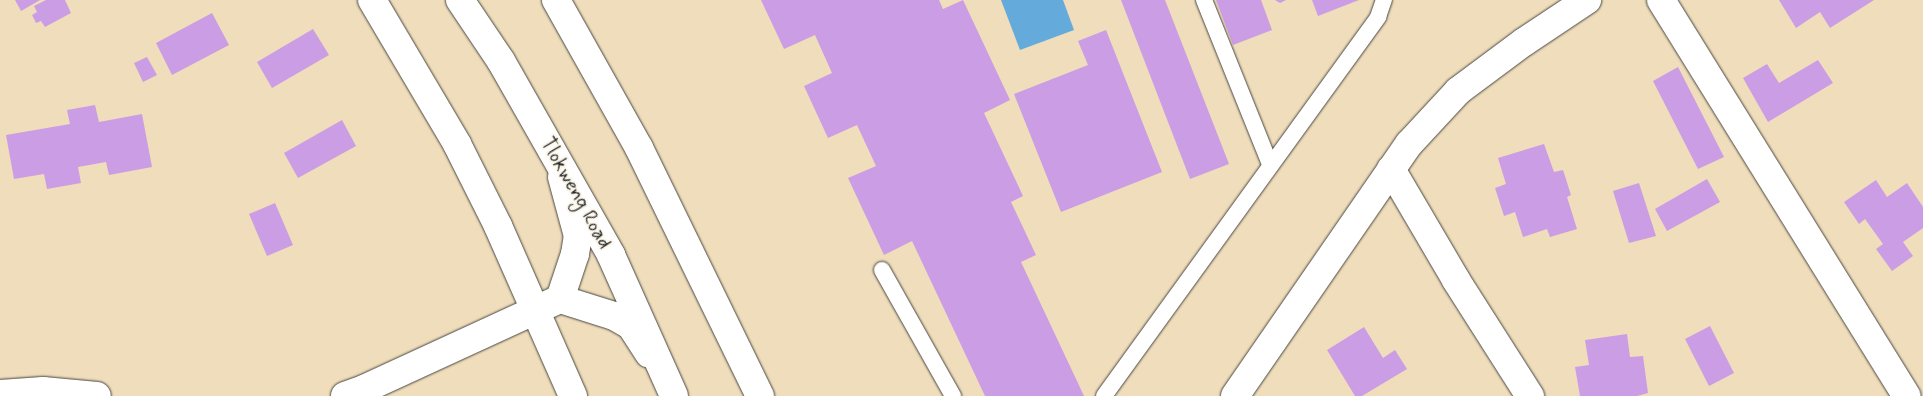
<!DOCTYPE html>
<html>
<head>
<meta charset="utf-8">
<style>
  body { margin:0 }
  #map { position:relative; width:1923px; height:396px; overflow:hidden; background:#efddbb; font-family:Mynerve,sans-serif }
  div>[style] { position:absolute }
  .water>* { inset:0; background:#64abdb }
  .building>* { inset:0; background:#cb9de4 }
  .roads { filter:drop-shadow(0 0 1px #484641) drop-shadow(0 0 1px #484641) }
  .lane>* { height:16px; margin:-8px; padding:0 8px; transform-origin:8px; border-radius:8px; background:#fff }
  .street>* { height:28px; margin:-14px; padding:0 14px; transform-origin:14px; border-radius:14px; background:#fff }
  .primary>* { height:28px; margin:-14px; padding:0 14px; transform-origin:14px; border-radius:14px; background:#fff }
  span { translate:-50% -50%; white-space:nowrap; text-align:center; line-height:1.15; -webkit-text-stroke:4px #fbf7ec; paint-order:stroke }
  .street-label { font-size:20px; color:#2b2b2b }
</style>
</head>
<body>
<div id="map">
  <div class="water">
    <i style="clip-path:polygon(1001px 0,1063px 0,1074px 30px,1020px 50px)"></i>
  </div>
  <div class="building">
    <i style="clip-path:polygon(15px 0,40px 0,21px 11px)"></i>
    <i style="clip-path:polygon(46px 0,65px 0,71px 13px,45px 27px,41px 21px,36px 23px,32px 15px,37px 12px,34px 6px)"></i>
    <i style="clip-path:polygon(761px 0,939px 0,943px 9px,963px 0,1010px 100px,984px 113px,1023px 196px,1011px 202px,1036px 255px,1021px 262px,1084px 396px,985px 396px,912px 241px,884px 255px,848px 178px,876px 166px,857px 125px,828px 138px,804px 86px,832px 73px,815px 35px,784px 49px)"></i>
    <i style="clip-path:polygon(1121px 0,1165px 0,1229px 164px,1190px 179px)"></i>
    <i style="clip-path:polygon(1216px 0,1261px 0,1272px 30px,1233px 45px)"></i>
    <i style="clip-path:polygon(1275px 0,1286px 0,1280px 3px)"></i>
    <i style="clip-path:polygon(1312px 0,1359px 0,1318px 16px)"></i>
    <i style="clip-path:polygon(1779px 0,1874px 0,1830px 28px,1820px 12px,1796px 28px)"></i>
    <i style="clip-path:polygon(212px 13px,229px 45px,172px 75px,156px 43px)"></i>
    <i style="clip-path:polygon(313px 29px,329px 55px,272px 88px,257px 62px)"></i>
    <i style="clip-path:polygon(1106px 30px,1162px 172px,1061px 212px,1014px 94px,1088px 65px,1078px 41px)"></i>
    <i style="clip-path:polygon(147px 57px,157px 75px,143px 82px,134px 63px)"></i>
    <i style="clip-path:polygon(1818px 60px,1833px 83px,1768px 122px,1743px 78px,1767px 64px,1779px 83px)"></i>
    <i style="clip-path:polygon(1678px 67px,1724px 157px,1698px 169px,1653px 81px)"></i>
    <i style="clip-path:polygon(95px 105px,99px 122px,142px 114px,152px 167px,109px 175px,106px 162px,78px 167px,81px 183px,47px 189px,44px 174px,14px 179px,6px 135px,70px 124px,67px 110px)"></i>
    <i style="clip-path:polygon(342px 120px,356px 146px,298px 178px,284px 153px)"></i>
    <i style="clip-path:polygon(1544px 144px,1554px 172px,1563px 170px,1571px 195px,1567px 197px,1577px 229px,1550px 237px,1547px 229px,1523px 237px,1515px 212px,1504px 216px,1495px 188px,1506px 184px,1498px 158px)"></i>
    <i style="clip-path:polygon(1707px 179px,1720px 202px,1667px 231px,1655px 209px)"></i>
    <i style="clip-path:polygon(1876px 180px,1887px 197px,1907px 183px,1923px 207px,1923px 228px,1903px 242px,1913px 256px,1892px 271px,1876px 249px,1883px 244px,1865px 219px,1859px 224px,1844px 202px)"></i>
    <i style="clip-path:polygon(1639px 183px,1656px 236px,1629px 243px,1613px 191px)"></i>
    <i style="clip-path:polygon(275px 203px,293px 245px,267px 256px,249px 214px)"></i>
    <i style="clip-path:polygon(1710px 326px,1734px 373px,1709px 386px,1685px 339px)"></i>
    <i style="clip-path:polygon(1364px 327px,1383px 358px,1395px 350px,1407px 369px,1362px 396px,1355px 396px,1327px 350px)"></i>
    <i style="clip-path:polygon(1627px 334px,1630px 357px,1643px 356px,1648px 393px,1637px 396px,1580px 396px,1575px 367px,1589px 365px,1585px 340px)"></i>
  </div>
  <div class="roads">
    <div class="lane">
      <i style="left:1204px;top:0;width:177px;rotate:68.1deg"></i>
      <i style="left:882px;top:270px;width:145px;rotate:60.6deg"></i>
      <i style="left:1104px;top:396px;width:468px;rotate:-54.1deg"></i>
      <i style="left:1378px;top:17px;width:18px;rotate:-71deg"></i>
    </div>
    <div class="street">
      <i style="left:372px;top:0;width:167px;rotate:59.4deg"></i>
      <i style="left:457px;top:144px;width:92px;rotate:63.4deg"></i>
      <i style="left:498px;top:226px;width:186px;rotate:66.2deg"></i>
      <i style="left:1661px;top:0;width:466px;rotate:58.2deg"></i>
      <i style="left:1391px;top:169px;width:129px;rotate:59.6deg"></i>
      <i style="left:1456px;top:280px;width:138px;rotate:57.5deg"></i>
      <i style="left:560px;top:299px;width:47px;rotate:-71.6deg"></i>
      <i style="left:575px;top:254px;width:18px;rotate:-81deg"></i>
      <i style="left:578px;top:236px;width:61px;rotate:-105.2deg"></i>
      <i style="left:0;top:394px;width:43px;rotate:-4deg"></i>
      <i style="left:43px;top:391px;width:54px;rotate:5.3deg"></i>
      <i style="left:345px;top:396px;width:20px;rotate:-20deg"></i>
      <i style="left:364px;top:389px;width:216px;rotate:-24.7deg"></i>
      <i style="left:560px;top:299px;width:57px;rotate:17.5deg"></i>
      <i style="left:614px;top:316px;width:20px;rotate:30deg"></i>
      <i style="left:631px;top:326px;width:33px;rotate:57deg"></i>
      <i style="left:1235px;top:396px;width:306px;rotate:-55.4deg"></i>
      <i style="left:1409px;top:144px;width:72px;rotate:-47.2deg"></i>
      <i style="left:1458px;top:91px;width:82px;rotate:-36.6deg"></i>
      <i style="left:1524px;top:42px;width:76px;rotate:-33.7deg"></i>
    </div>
    <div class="primary">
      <i style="left:460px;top:0;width:73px;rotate:56.1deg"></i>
      <i style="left:501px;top:61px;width:223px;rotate:60.4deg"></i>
      <i style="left:611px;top:255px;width:154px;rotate:65.9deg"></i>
      <i style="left:556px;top:0;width:170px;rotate:60.7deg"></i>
      <i style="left:639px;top:148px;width:276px;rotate:64deg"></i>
    </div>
  </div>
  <div class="street-label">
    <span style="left:576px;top:193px;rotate:61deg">Tlokweng Road</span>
  </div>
</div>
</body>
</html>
